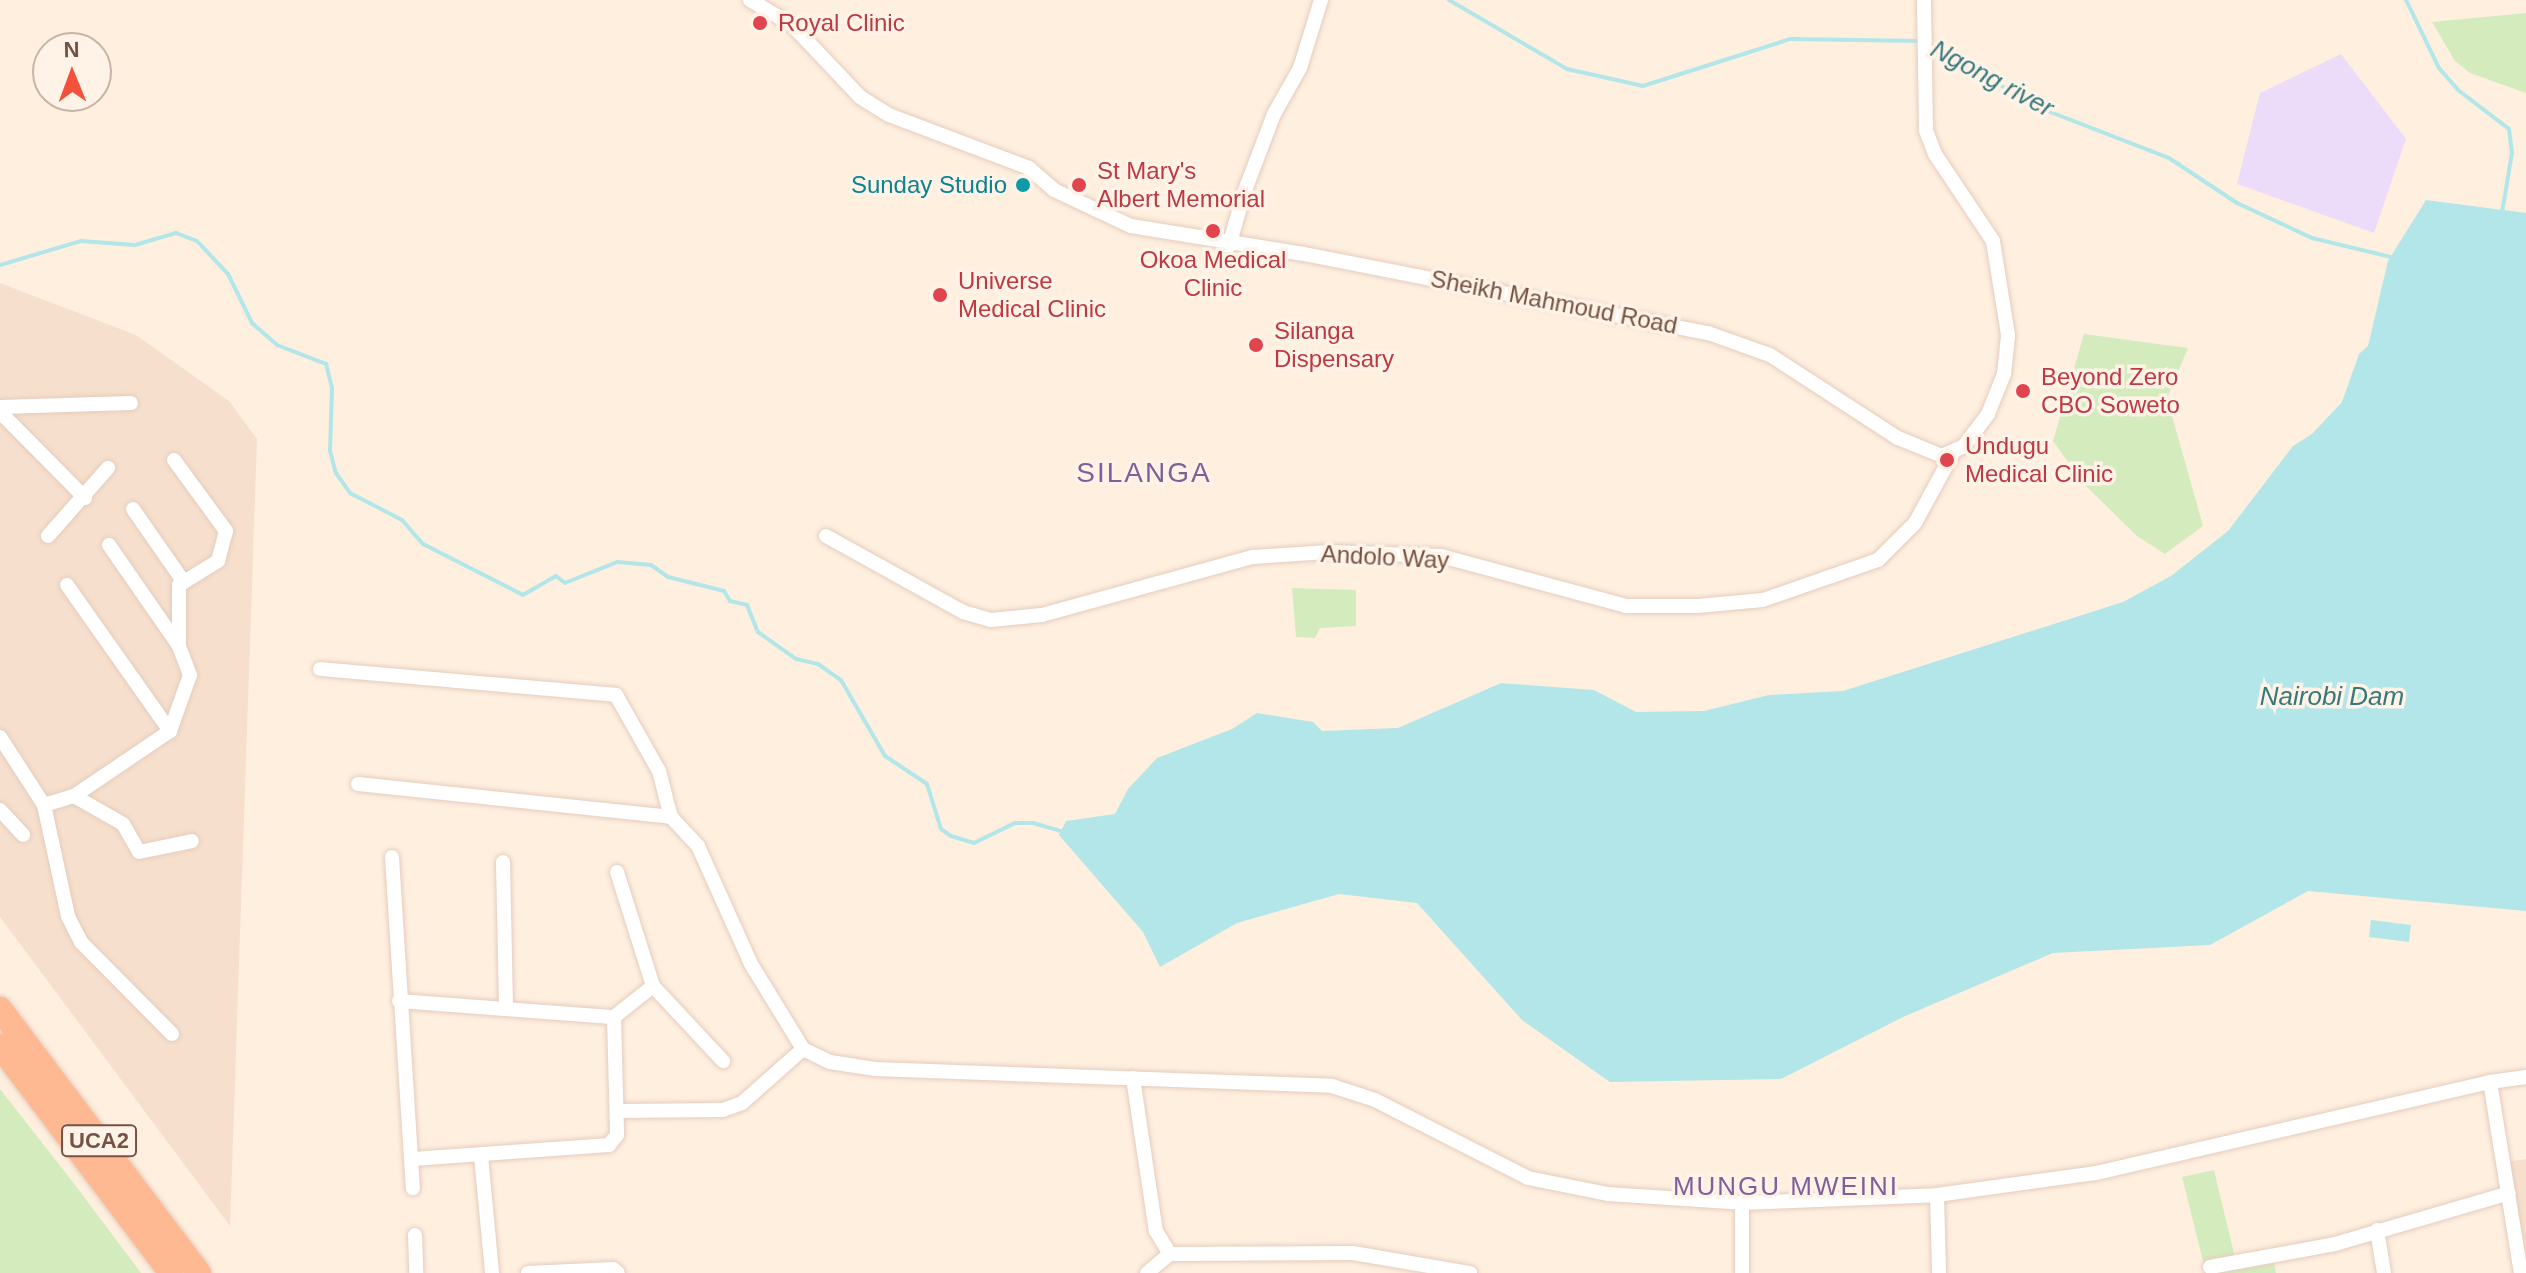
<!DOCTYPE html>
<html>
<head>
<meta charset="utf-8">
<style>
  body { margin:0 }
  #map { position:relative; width:2526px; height:1273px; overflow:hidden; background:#feefdf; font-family:Helvetica,sans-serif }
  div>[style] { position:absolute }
  .residential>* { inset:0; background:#f6e0cd }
  .education>* { inset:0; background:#ecdcfa }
  .green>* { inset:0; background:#d4ecbd }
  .water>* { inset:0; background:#b2e6e9 }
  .stream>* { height:4px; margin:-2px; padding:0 2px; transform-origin:2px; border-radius:2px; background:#b2e6e9 }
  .roads { filter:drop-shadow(0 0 2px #e5ccbd) drop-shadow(0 0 2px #e5ccbd) }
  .minor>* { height:14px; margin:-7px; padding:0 7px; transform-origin:7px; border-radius:7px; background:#fff }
  .trunk>* { height:24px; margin:-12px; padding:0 12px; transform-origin:12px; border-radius:12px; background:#feb892 }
  .dots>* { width:22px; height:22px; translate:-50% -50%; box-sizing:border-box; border:4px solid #fff3e7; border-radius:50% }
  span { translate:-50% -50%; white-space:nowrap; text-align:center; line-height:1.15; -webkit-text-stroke:7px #fff3e7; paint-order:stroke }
  .shield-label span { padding:2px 6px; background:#fff3e7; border:2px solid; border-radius:6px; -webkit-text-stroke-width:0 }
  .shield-label { font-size:22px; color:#765245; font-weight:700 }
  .health-label { font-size:24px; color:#be3a42 }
  .left { translate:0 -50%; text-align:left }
  .culture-label { font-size:24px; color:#0d838f }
  .right { translate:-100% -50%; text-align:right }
  .street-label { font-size:24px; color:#765245 }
  .water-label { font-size:26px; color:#37787d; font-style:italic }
  .neighbourhood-label { font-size:26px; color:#81609a; letter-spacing:2px }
  .quarter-label { font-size:28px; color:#81609a; letter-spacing:2px }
  .north { position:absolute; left:32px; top:32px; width:80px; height:80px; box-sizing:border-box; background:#fff3e7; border:2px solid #c8b3a6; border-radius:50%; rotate:359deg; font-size:22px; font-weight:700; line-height:32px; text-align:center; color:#765245 }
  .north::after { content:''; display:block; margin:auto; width:28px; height:36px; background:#f35139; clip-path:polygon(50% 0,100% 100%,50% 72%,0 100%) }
</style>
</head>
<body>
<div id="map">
  <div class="residential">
    <i style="clip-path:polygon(0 283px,136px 335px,229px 401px,257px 439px,230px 1226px,0 917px)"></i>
    <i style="clip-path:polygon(2526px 1159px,2526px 1272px,2508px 1162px)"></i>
  </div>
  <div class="education">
    <i style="clip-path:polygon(2341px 54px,2406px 139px,2374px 233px,2237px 184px,2260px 93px)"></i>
  </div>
  <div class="green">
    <i style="clip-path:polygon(2526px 13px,2526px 93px,2470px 73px,2455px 61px,2432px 22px)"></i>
    <i style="clip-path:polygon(2084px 334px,2188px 348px,2167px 398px,2203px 526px,2165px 554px,2137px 536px,2085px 485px,2053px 441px)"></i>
    <i style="clip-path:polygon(1292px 588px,1356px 590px,1356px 626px,1320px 628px,1315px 638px,1296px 637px)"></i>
    <i style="clip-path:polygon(0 1089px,72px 1181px,141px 1273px,0 1273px)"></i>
    <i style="clip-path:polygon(2214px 1170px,2238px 1270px,2274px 1263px,2276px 1273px,2206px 1273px,2182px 1177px)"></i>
  </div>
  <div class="water">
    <i style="clip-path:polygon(2426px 200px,2526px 213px,2526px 911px,2308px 891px,2210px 945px,2053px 953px,1903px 1017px,1781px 1079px,1610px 1082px,1522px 1020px,1417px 903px,1339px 894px,1237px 923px,1160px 967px,1143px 932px,1059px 835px,1066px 821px,1115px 814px,1128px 789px,1157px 758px,1232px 729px,1257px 713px,1313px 722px,1322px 731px,1398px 728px,1501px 683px,1594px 690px,1636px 712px,1704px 711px,1769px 695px,1843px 691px,2123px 602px,2171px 576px,2228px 531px,2293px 446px,2312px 434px,2342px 402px,2359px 354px,2368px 346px,2388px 261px)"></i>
    <i style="clip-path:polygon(2371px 920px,2411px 925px,2409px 942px,2369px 937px)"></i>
  </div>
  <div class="stream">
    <i style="left:1449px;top:0;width:137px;rotate:30.3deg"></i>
    <i style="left:1567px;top:69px;width:78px;rotate:12.6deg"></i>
    <i style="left:1643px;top:86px;width:154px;rotate:-17.7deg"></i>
    <i style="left:1790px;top:39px;width:132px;rotate:0.9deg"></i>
    <i style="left:2406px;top:0;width:76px;rotate:64.1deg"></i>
    <i style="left:2439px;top:68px;width:29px;rotate:49deg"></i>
    <i style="left:2458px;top:90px;width:64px;rotate:37.4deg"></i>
    <i style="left:2509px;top:129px;width:24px;rotate:83deg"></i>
    <i style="left:2512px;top:153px;width:61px;rotate:99.5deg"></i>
    <i style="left:1930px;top:45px;width:127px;rotate:29.8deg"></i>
    <i style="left:2040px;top:108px;width:138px;rotate:21.2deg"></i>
    <i style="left:2169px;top:158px;width:82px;rotate:33.5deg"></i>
    <i style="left:2237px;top:203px;width:83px;rotate:25deg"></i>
    <i style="left:2312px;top:238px;width:85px;rotate:13.5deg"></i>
    <i style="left:0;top:265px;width:84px;rotate:-16.5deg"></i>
    <i style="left:81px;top:241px;width:54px;rotate:4.2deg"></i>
    <i style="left:135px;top:245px;width:43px;rotate:-16.3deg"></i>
    <i style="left:176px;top:233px;width:22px;rotate:21deg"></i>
    <i style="left:197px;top:241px;width:45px;rotate:46.8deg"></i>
    <i style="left:228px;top:274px;width:55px;rotate:63.9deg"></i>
    <i style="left:252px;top:323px;width:33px;rotate:41deg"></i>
    <i style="left:277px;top:345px;width:53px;rotate:21.2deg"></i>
    <i style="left:326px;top:364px;width:25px;rotate:76deg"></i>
    <i style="left:332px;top:388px;width:63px;rotate:91.8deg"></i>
    <i style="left:330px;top:451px;width:23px;rotate:75deg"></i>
    <i style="left:336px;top:473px;width:24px;rotate:55deg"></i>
    <i style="left:350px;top:493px;width:59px;rotate:27.4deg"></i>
    <i style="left:402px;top:520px;width:32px;rotate:49deg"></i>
    <i style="left:423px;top:544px;width:112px;rotate:27deg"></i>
    <i style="left:523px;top:595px;width:38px;rotate:-30deg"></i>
    <i style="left:556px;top:576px;width:11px;rotate:38deg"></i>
    <i style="left:565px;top:583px;width:56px;rotate:-22deg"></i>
    <i style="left:617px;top:562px;width:34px;rotate:5deg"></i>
    <i style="left:651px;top:565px;width:21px;rotate:35deg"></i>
    <i style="left:668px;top:577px;width:58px;rotate:14deg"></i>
    <i style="left:724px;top:591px;width:12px;rotate:59deg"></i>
    <i style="left:730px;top:601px;width:17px;rotate:13deg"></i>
    <i style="left:747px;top:605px;width:29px;rotate:68deg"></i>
    <i style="left:758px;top:632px;width:47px;rotate:35.4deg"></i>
    <i style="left:796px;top:659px;width:23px;rotate:13deg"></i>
    <i style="left:818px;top:664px;width:28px;rotate:35deg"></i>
    <i style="left:841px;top:680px;width:88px;rotate:59.9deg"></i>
    <i style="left:885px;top:756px;width:50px;rotate:33.7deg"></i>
    <i style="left:927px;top:784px;width:47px;rotate:72.7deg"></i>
    <i style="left:941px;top:829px;width:12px;rotate:35deg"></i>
    <i style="left:951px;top:836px;width:24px;rotate:17deg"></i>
    <i style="left:974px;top:843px;width:46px;rotate:-26deg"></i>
    <i style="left:1015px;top:823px;width:18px"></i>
    <i style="left:1033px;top:823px;width:32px;rotate:16deg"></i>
  </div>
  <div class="roads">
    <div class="minor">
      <i style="left:750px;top:0;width:49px;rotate:30.8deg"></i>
      <i style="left:792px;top:25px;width:99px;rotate:46.6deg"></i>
      <i style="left:860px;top:97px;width:34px;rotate:32deg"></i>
      <i style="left:889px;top:115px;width:150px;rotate:20.7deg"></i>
      <i style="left:1029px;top:168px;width:33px;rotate:41deg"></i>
      <i style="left:1054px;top:190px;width:85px;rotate:25.1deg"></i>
      <i style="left:1131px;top:226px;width:175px;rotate:9.2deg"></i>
      <i style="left:1304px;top:254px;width:412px;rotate:11.1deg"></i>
      <i style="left:1708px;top:333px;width:66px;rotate:19.5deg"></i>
      <i style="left:1770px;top:355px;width:153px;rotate:33deg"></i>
      <i style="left:1898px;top:438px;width:48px;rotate:22.2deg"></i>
      <i style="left:1942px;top:456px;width:24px;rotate:-24deg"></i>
      <i style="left:1964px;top:446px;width:40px;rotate:-53deg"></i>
      <i style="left:1988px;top:414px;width:43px;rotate:-68.2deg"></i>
      <i style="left:2004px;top:374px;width:39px;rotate:-84deg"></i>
      <i style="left:2008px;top:335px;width:95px;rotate:-99.1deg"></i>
      <i style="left:1993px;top:241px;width:105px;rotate:-123.7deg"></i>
      <i style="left:1935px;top:154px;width:26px;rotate:-111deg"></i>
      <i style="left:1926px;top:130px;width:130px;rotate:-90.9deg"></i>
      <i style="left:1229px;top:246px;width:55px;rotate:-74.2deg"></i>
      <i style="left:1244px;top:193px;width:85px;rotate:-69.2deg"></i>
      <i style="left:1274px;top:114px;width:53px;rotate:-60.5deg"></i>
      <i style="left:1300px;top:68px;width:71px;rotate:-72.8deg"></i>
      <i style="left:0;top:407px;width:131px;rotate:-1.7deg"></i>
      <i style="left:0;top:412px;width:121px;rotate:45.3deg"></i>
      <i style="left:133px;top:509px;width:88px;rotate:55.2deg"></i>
      <i style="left:48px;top:536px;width:91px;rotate:-48.6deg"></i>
      <i style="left:826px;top:536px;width:157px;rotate:29deg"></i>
      <i style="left:963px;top:612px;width:29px;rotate:16deg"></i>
      <i style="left:991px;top:620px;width:51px;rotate:-5.6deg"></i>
      <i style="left:1042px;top:615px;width:219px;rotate:-15.4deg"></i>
      <i style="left:1253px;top:557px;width:76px;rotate:-3.8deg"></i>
      <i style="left:1329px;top:552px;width:112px;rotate:2deg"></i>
      <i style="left:1441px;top:556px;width:192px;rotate:15.1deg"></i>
      <i style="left:1626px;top:606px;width:72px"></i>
      <i style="left:1698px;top:606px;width:65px;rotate:-5.3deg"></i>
      <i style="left:1763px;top:600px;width:122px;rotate:-19.2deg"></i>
      <i style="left:1878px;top:560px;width:52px;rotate:-45deg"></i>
      <i style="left:1915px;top:523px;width:77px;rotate:-61.4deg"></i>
      <i style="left:109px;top:545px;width:123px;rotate:55.3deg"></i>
      <i style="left:67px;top:585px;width:179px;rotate:54.8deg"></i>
      <i style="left:320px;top:669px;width:297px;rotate:5deg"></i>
      <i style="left:616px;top:695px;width:87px;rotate:60.5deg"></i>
      <i style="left:659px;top:771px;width:48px;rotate:75.4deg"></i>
      <i style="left:671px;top:817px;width:40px;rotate:47deg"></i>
      <i style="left:698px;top:846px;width:129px;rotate:65.8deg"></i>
      <i style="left:751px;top:964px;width:100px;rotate:58.5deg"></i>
      <i style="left:803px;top:1049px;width:30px;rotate:26deg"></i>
      <i style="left:830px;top:1062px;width:46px;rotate:8.8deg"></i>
      <i style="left:875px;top:1069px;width:457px;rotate:2.1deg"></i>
      <i style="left:1332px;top:1086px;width:45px;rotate:18deg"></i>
      <i style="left:1375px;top:1100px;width:172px;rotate:27deg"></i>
      <i style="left:1528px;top:1178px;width:82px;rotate:11.3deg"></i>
      <i style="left:1608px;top:1194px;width:134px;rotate:3.8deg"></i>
      <i style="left:1742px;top:1203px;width:195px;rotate:-2.3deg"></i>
      <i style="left:1937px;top:1195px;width:161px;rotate:-7.9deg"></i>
      <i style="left:2096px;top:1173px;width:404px;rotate:-13deg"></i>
      <i style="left:2490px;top:1082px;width:193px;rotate:80.8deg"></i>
      <i style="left:0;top:737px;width:81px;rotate:57.1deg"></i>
      <i style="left:358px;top:784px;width:315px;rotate:6deg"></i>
      <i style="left:74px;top:796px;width:56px;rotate:29.7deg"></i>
      <i style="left:123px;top:824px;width:32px;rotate:60deg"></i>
      <i style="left:139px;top:852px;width:54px;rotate:-11.7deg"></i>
      <i style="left:0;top:810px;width:34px;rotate:47deg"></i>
      <i style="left:392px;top:857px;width:332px;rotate:86.4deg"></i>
      <i style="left:503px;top:862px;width:146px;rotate:88.8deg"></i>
      <i style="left:617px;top:872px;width:120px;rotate:72.5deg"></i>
      <i style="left:653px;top:986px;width:103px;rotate:47deg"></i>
      <i style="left:399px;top:1001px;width:216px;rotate:4.3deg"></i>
      <i style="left:614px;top:1017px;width:118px;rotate:88.5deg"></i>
      <i style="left:617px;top:1135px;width:13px;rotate:129deg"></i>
      <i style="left:609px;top:1145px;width:197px;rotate:175.9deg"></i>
      <i style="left:614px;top:1017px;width:50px;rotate:-38.5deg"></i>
      <i style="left:172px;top:1034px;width:129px;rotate:-134.7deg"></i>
      <i style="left:81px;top:942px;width:29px;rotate:-117deg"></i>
      <i style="left:68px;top:916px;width:114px;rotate:-102.2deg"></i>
      <i style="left:44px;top:805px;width:31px;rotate:-17deg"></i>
      <i style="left:74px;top:796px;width:116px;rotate:-34.1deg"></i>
      <i style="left:170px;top:731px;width:59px;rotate:-70.3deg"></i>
      <i style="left:190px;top:675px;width:31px;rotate:-111deg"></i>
      <i style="left:179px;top:646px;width:61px;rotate:-90deg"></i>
      <i style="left:179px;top:585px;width:46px;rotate:-31.6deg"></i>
      <i style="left:218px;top:561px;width:31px;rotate:-75deg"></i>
      <i style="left:226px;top:531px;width:88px;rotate:-126.2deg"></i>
      <i style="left:1133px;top:1078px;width:155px;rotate:81.5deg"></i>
      <i style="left:1156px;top:1231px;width:27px;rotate:59deg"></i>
      <i style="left:1170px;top:1254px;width:183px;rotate:-0.3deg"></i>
      <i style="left:1353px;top:1253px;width:119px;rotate:9.7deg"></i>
      <i style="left:2490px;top:1082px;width:36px;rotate:-8deg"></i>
      <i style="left:617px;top:1111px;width:106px;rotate:-0.5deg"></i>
      <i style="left:723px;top:1110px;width:20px;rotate:-20deg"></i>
      <i style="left:742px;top:1103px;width:81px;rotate:-41.5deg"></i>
      <i style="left:481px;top:1156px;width:118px;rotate:84.6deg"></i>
      <i style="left:1937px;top:1195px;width:78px;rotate:88.5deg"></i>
      <i style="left:1742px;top:1203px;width:70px;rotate:90deg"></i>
      <i style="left:2377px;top:1230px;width:44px;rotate:80.8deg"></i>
      <i style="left:415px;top:1235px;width:38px;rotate:88deg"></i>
      <i style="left:2210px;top:1267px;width:127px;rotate:-10.4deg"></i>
      <i style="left:2335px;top:1244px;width:181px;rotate:-16.3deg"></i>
      <i style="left:528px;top:1273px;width:85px;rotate:-2.7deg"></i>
      <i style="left:613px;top:1269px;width:6px;rotate:39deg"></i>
      <i style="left:1147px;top:1273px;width:30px;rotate:-40deg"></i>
    </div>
    <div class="trunk">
      <i style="left:0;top:1009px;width:331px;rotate:53deg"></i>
      <i style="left:0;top:1046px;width:284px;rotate:53deg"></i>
    </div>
  </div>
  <div class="dots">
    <i style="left:760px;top:23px;background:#e0444e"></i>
    <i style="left:1023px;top:185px;background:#0f9aa8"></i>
    <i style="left:1079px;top:185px;background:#e0444e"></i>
    <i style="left:1213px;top:231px;background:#e0444e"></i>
    <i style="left:940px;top:295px;background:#e0444e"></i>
    <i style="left:1256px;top:345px;background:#e0444e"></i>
    <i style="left:2023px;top:391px;background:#e0444e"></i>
    <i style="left:1947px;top:460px;background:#e0444e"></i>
  </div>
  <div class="shield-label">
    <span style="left:99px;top:1141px">UCA2</span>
  </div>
  <div class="health-label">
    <span class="left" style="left:778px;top:23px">Royal Clinic</span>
    <span class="left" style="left:1097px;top:185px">St Mary's<br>Albert Memorial</span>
    <span style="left:1213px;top:274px">Okoa Medical<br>Clinic</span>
    <span class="left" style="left:958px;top:295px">Universe<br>Medical Clinic</span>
    <span class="left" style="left:1274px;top:345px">Silanga<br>Dispensary</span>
    <span class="left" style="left:2041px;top:391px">Beyond Zero<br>CBO Soweto</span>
    <span class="left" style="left:1965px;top:460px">Undugu<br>Medical Clinic</span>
  </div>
  <div class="culture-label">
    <span class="right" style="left:1007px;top:185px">Sunday Studio</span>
  </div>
  <div class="street-label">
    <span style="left:1554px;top:302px;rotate:11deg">Sheikh Mahmoud Road</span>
    <span style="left:1385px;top:557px;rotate:3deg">Andolo Way</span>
  </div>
  <div class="water-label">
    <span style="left:1992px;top:79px;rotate:28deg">Ngong river</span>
    <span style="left:2332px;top:697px">Nairobi Dam</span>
  </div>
  <div class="neighbourhood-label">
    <span style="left:1786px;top:1187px">MUNGU MWEINI</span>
  </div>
  <div class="quarter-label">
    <span style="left:1144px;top:473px">SILANGA</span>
  </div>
  <div class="north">N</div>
</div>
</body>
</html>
